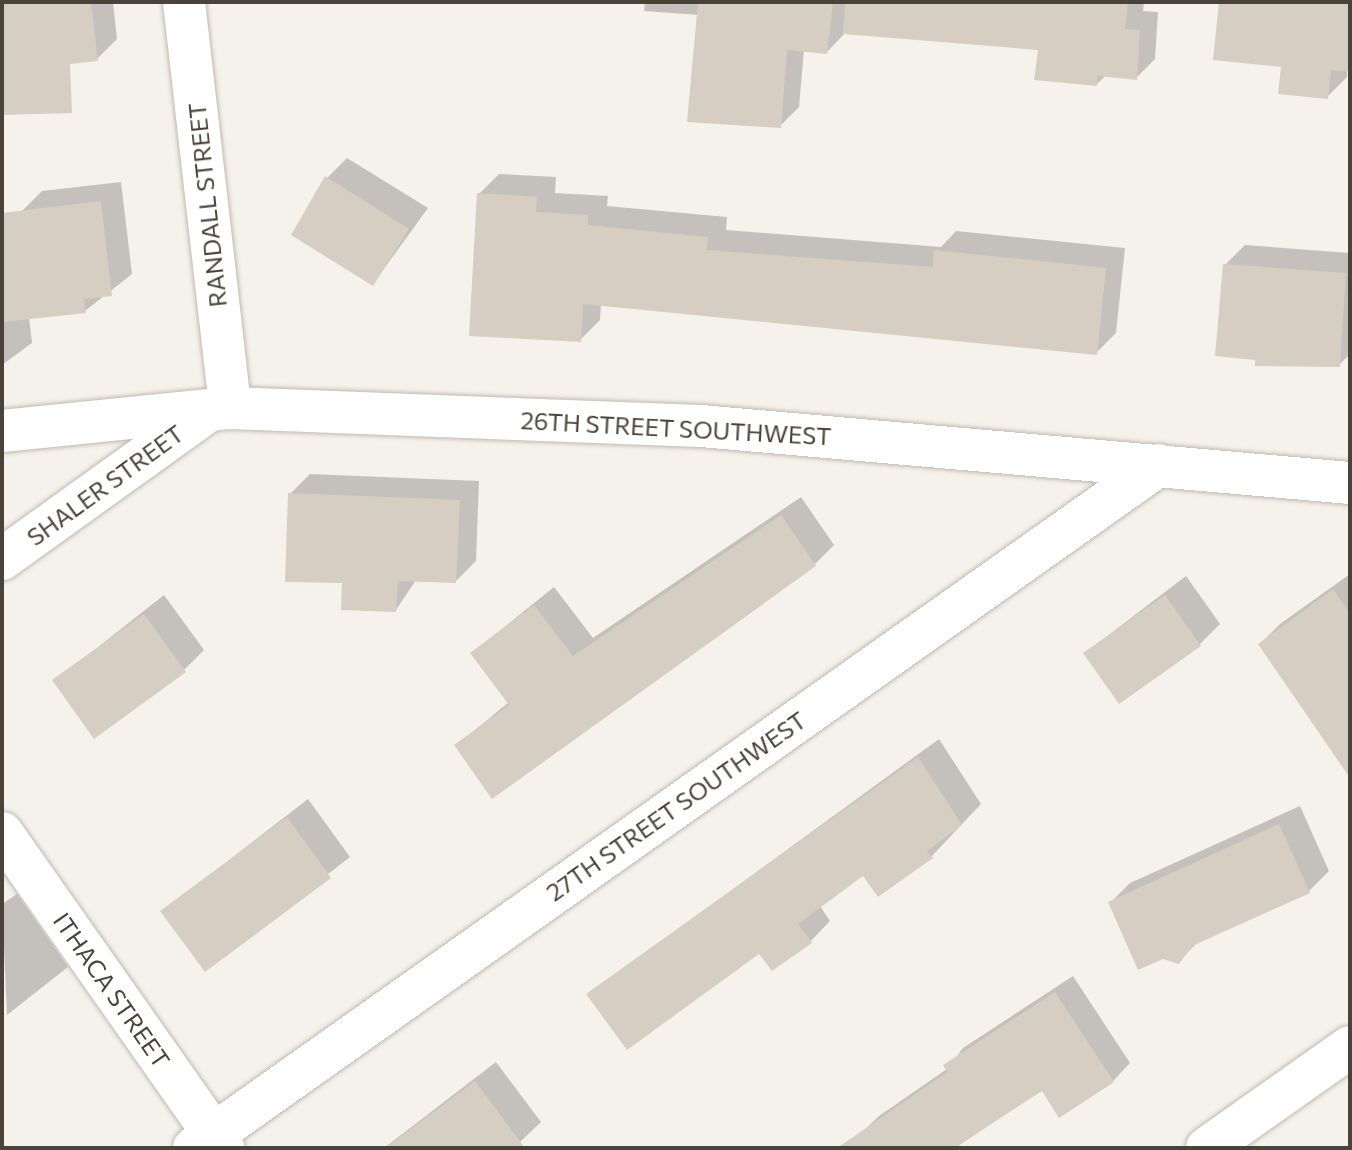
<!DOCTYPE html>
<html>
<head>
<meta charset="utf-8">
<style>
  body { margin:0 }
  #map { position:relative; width:1352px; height:1150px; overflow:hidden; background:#f5f2ec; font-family:Commissioner,sans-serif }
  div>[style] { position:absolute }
  .shadow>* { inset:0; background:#0003 }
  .building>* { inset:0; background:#d6cec2 }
  .roads { filter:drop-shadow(0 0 2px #c0baaf) drop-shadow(0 0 2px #c0baaf) }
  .minor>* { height:42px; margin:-21px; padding:0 21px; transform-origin:21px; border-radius:21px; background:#fff }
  span { translate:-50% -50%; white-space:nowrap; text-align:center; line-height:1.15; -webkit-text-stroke:6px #fff; paint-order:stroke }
  .street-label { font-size:24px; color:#49433a }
  .frame { position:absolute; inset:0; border:4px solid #49433a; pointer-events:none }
</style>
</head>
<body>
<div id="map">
  <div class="shadow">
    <i style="clip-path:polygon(2px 2px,113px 2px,117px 39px,97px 59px,2px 62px)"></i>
    <i style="clip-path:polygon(645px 2px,1144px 2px,1143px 11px,1158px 12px,1155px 59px,1136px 78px,1106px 75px,1097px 84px,1040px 49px,846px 32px,827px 52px,804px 50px,799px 107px,780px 126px,699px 15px,644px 11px)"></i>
    <i style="clip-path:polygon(1221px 2px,1350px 2px,1347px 77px,1327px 97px,1283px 65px)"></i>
    <i style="clip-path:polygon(347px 158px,428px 208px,373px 284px,327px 178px)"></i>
    <i style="clip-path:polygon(499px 174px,556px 177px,555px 193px,608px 196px,607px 206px,727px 217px,726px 230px,941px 247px,956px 231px,1125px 248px,1116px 333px,1096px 353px,601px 304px,600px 320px,580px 340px,479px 194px)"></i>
    <i style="clip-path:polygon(121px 182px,132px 274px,85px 311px,29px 317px,32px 343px,2px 365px,2px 255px,22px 211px,42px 191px)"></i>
    <i style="clip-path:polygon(1245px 245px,1350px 253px,1350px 354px,1339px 365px,1225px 265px)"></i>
    <i style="clip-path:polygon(310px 474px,479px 481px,476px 561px,456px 581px,416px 580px,396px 610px,345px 581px,290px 494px)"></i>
    <i style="clip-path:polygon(801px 497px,834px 545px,815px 564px,457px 745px,509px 702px,472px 653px,554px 587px,593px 638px)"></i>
    <i style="clip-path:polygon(1350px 574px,1350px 667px,1260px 644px,1280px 624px)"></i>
    <i style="clip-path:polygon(1186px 576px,1220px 624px,1200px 644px,1085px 653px)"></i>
    <i style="clip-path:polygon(164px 595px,204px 650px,184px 670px,55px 681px)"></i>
    <i style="clip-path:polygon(939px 739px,981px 804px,931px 857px,863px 873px,820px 906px,830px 921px,810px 942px,589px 994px)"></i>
    <i style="clip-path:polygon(308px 799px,350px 857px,205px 969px,163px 911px)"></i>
    <i style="clip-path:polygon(1300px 806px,1329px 871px,1309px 891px,1199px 941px,1178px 962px,1110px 903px,1130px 883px)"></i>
    <i style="clip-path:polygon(17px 894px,68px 967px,7px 1015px,2px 904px)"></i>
    <i style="clip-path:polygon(1073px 976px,1130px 1063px,1113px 1081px,1043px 1089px,955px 1148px,872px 1148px,861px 1133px,879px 1116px,947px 1069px,963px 1048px)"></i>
    <i style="clip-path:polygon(496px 1062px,541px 1122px,520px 1142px,384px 1148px)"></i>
  </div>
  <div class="building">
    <i style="clip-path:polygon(2px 2px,91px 2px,98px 61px,70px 64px,72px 113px,2px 115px)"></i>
    <i style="clip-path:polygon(698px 2px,833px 2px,827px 54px,787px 50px,781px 128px,687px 122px)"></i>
    <i style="clip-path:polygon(845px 2px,1128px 2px,1125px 29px,1140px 30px,1137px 80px,1098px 76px,1097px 86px,1034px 80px,1038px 50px,843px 34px)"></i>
    <i style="clip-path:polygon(1219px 2px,1350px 2px,1350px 72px,1331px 70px,1328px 99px,1278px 94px,1281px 67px,1213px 60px)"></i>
    <i style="clip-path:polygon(325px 176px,409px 229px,373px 286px,291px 235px)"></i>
    <i style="clip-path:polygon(477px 193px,537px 197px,536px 212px,588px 215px,588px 225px,708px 237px,707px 250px,933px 267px,934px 250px,1106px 268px,1097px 355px,583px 304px,581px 342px,469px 336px)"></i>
    <i style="clip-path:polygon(101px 201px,112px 296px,84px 299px,86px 313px,2px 322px,2px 213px)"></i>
    <i style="clip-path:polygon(1223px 264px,1346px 273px,1340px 367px,1255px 366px,1255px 360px,1215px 356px)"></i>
    <i style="clip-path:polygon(288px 493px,460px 500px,456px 583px,398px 581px,396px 612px,341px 610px,342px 583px,285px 582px)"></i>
    <i style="clip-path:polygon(781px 515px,816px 566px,492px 799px,454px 745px,509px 705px,470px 653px,534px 605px,573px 656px)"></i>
    <i style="clip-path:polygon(1333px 589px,1350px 613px,1350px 778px,1258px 644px)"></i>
    <i style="clip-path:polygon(1165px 595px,1201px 646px,1119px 704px,1083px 653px)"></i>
    <i style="clip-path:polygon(144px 614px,186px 672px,94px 739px,52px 680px)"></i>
    <i style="clip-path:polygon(918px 757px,962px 825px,927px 851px,933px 858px,878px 897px,863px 876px,798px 924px,812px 943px,772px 971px,759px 954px,627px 1050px,586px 994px)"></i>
    <i style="clip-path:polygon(287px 817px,331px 878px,205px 972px,160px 911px)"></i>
    <i style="clip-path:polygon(1279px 824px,1310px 893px,1192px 946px,1179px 964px,1163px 959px,1138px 970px,1108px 902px)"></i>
    <i style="clip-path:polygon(1055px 992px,1114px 1082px,1059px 1118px,1042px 1091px,954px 1148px,837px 1148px,947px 1072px,943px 1065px)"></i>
    <i style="clip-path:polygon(475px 1081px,525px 1148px,385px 1148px)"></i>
  </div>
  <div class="roads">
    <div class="minor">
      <i style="left:184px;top:2px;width:409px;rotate:83.5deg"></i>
      <i style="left:2px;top:431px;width:229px;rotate:-5.8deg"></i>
      <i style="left:230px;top:408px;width:471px;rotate:2.2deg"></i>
      <i style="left:701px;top:426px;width:651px;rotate:5.02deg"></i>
      <i style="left:2px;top:559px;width:250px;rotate:-35.7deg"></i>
      <i style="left:2px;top:833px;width:385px;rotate:54.9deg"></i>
      <i style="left:194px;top:1148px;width:1182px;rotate:-35.29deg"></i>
      <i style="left:1207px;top:1148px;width:175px;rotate:-35.2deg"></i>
    </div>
  </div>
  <div class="street-label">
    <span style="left:207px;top:205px;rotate:-96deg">RANDALL STREET</span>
    <span style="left:676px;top:428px;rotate:3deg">26TH STREET SOUTHWEST</span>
    <span style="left:105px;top:485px;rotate:-36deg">SHALER STREET</span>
    <span style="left:676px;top:806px;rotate:-35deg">27TH STREET SOUTHWEST</span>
    <span style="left:112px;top:990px;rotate:55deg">ITHACA STREET</span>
  </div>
  <div class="frame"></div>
</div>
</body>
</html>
